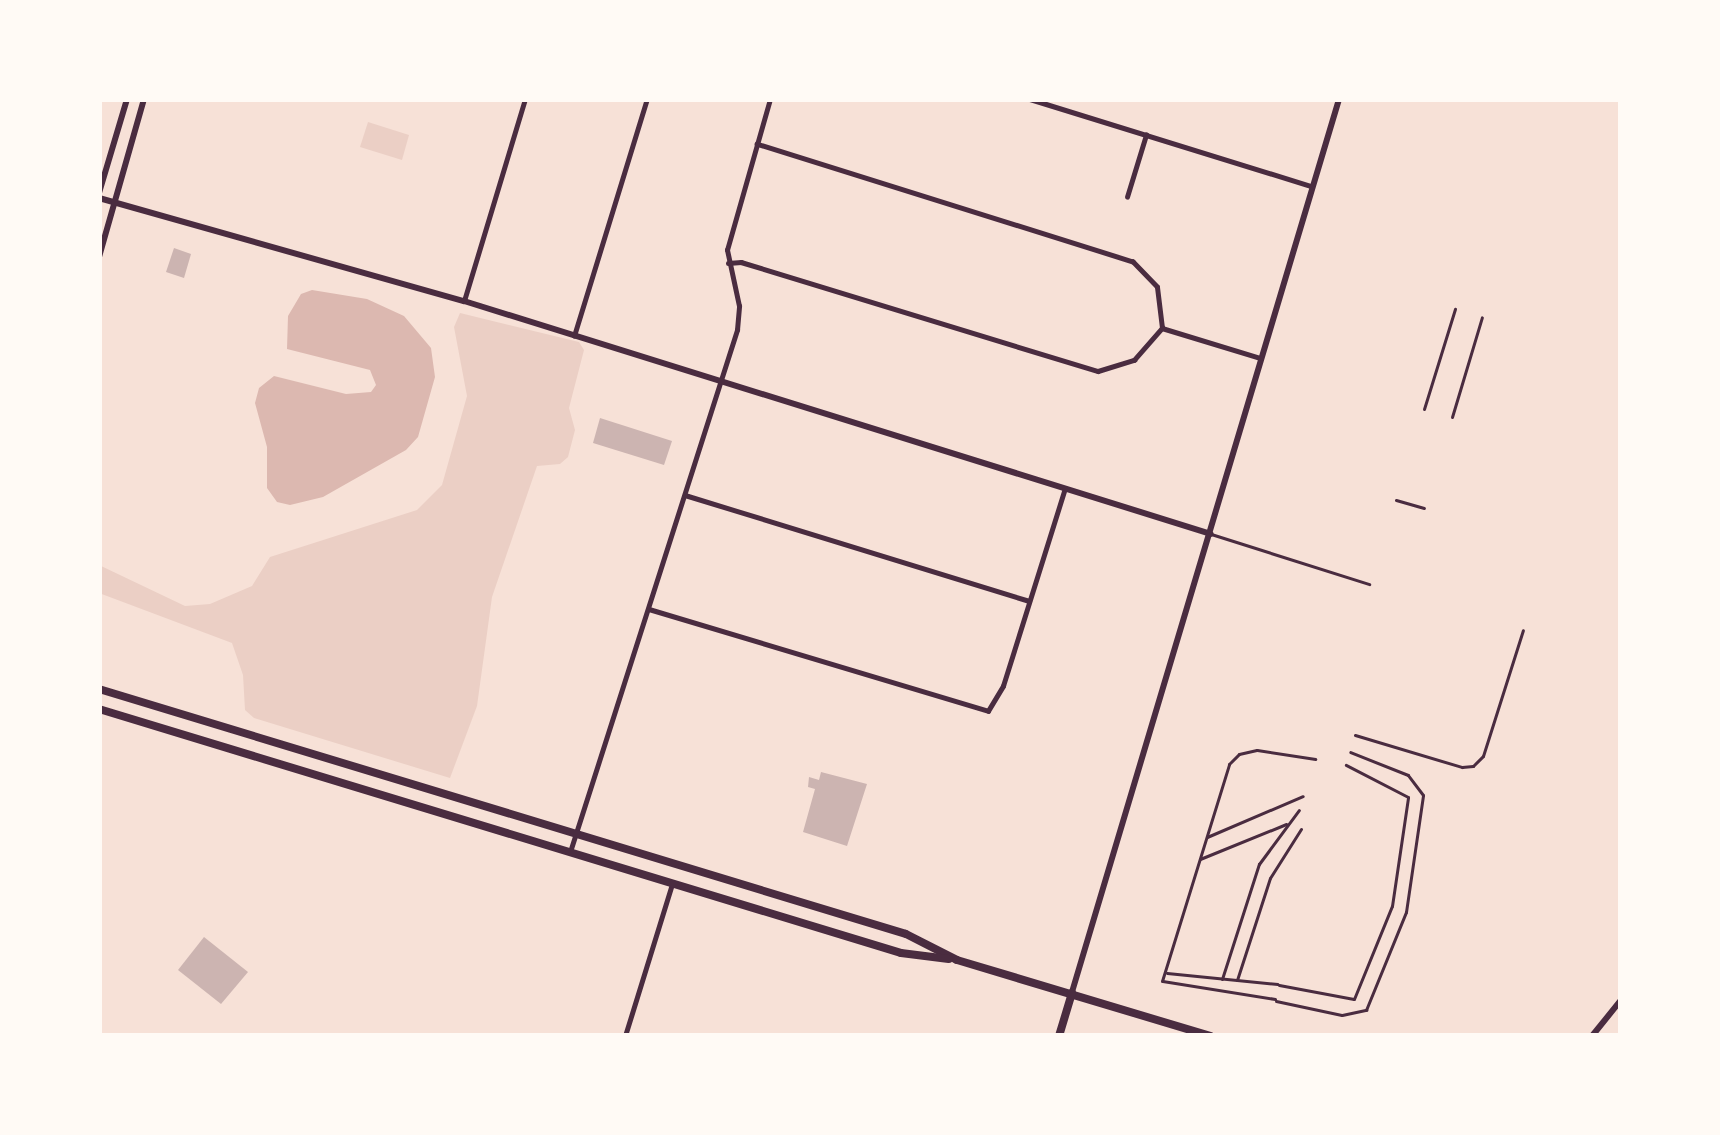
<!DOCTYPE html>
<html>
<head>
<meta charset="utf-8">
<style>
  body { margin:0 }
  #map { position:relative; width:1720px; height:1135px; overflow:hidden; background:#f7e1d7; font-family:Jost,sans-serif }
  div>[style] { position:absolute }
  .green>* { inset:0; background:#ebcfc5 }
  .water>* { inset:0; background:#dcb8b0 }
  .building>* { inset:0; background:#ccb4b1 }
  .pedestrian>* { height:3px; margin:-1.5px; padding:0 1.5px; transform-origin:1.5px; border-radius:1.5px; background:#4a2c40 }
  .minor>* { height:4.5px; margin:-2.25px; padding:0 2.25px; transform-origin:2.25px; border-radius:2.25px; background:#4a2c40 }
  .tertiary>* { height:6px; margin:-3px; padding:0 3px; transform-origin:3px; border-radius:3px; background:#4a2c40 }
  .primary>* { height:8px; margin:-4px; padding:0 4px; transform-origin:4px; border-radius:4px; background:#4a2c40 }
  span { translate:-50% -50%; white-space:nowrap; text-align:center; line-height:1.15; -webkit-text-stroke:10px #fffaf5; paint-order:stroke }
  .frame { position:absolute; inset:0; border:102px solid #fffaf5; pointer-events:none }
</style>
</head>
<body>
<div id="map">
  <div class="green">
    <i style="clip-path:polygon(368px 122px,409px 135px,402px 160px,360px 147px)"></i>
    <i style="clip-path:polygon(460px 313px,579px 342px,584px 350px,569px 408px,575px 430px,568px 457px,560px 464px,537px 466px,492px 597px,477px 706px,450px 778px,254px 718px,245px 710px,243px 675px,232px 643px,99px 593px,99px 565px,185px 606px,210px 604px,252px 586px,270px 557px,417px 510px,442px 485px,467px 396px,454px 327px)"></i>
  </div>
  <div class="water">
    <i style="clip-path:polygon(312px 290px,367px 299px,404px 316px,431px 348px,435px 377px,418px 437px,406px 450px,323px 497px,290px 505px,277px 502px,267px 488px,267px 447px,255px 403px,259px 388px,274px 376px,346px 394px,371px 392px,376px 385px,370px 370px,287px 349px,288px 316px,301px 294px)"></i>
  </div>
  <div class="building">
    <i style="clip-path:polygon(174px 248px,191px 254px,184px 278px,166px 272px)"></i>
    <i style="clip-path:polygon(600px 418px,672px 441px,664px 465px,593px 443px)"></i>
    <i style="clip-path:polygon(821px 772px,867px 784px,847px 846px,803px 832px,815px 789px,808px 787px,809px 777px,819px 780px)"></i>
    <i style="clip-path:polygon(204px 937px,248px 972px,221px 1004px,178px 970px)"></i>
  </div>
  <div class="pedestrian">
    <i style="left:1424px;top:409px;width:105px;rotate:-72.8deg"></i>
    <i style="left:1452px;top:417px;width:104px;rotate:-73.3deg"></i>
    <i style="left:1396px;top:500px;width:29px;rotate:16deg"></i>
    <i style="left:1211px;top:534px;width:166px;rotate:17.6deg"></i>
    <i style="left:1355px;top:735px;width:112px;rotate:16.7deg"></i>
    <i style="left:1462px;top:767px;width:11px;rotate:-5deg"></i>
    <i style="left:1473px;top:766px;width:14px;rotate:-45deg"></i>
    <i style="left:1483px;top:756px;width:132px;rotate:-72.4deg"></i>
    <i style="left:1207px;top:837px;width:104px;rotate:-23.1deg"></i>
    <i style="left:1200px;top:859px;width:93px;rotate:-22.1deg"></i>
    <i style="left:1167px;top:973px;width:111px;rotate:5.7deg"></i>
    <i style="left:1222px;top:979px;width:121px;rotate:-72.2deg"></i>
    <i style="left:1259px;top:864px;width:67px;rotate:-53.5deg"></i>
    <i style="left:1237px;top:980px;width:107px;rotate:-72.1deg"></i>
    <i style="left:1270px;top:878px;width:58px;rotate:-57.7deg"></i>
    <i style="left:1279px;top:985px;width:76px;rotate:10.6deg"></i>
    <i style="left:1354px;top:999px;width:100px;rotate:-67.8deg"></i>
    <i style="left:1392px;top:906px;width:110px;rotate:-81.6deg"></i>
    <i style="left:1408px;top:797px;width:70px;rotate:-152.7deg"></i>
    <i style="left:1275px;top:999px;width:114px;rotate:-170.9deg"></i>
    <i style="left:1162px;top:981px;width:227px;rotate:-72.8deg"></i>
    <i style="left:1229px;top:764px;width:14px;rotate:-45deg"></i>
    <i style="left:1239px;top:754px;width:18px;rotate:-13deg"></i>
    <i style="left:1257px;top:750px;width:59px;rotate:8.8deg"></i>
    <i style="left:1276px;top:1001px;width:67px;rotate:12deg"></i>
    <i style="left:1342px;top:1015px;width:25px;rotate:-12deg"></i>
    <i style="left:1366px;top:1010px;width:106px;rotate:-67.8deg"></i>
    <i style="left:1406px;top:912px;width:118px;rotate:-81.7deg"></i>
    <i style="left:1423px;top:795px;width:25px;rotate:-127deg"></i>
    <i style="left:1408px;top:775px;width:62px;rotate:-158.4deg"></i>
  </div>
  <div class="minor">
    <i style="left:1030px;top:99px;width:294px;rotate:17.2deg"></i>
    <i style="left:1127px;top:197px;width:65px;rotate:-73deg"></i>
    <i style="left:728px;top:263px;width:13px;rotate:-4deg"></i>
    <i style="left:741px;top:262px;width:373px;rotate:17deg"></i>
    <i style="left:1098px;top:371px;width:38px;rotate:-17deg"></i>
    <i style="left:1134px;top:360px;width:43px;rotate:-48.8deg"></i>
    <i style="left:1162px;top:328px;width:41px;rotate:-97deg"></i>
    <i style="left:1157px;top:287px;width:35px;rotate:-134deg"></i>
    <i style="left:1133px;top:262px;width:394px;rotate:-162.6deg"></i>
    <i style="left:464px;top:301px;width:211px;rotate:-73.2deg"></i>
    <i style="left:1162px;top:328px;width:102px;rotate:17deg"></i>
    <i style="left:574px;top:336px;width:248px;rotate:-72.9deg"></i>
    <i style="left:685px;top:495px;width:360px;rotate:17.1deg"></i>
    <i style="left:649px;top:609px;width:354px;rotate:16.7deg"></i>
    <i style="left:988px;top:711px;width:29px;rotate:-59deg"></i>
    <i style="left:1003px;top:686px;width:207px;rotate:-72.6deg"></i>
    <i style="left:570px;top:852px;width:548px;rotate:-72.26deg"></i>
    <i style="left:737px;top:330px;width:24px;rotate:-85deg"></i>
    <i style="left:739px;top:306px;width:57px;rotate:-102.1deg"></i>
    <i style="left:727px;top:250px;width:157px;rotate:-74.1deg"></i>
    <i style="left:625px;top:1036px;width:156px;rotate:-72.8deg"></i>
  </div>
  <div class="tertiary">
    <i style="left:99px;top:193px;width:98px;rotate:-73.4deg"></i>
    <i style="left:99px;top:198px;width:379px;rotate:15.8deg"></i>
    <i style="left:464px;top:301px;width:782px;rotate:17.32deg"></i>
    <i style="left:99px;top:257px;width:164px;rotate:-74.1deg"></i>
    <i style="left:1072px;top:992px;width:932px;rotate:-73.35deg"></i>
    <i style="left:1592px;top:1036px;width:46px;rotate:-51.1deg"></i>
  </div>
  <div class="primary">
    <i style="left:99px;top:689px;width:843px;rotate:16.89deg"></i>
    <i style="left:906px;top:934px;width:57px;rotate:27deg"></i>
    <i style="left:957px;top:960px;width:265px;rotate:16.7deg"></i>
    <i style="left:99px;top:709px;width:838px;rotate:16.92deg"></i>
    <i style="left:901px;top:953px;width:48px;rotate:7.1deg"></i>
    <i style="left:1059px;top:1036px;width:45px;rotate:-73.2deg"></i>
  </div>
  <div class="frame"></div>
</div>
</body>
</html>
